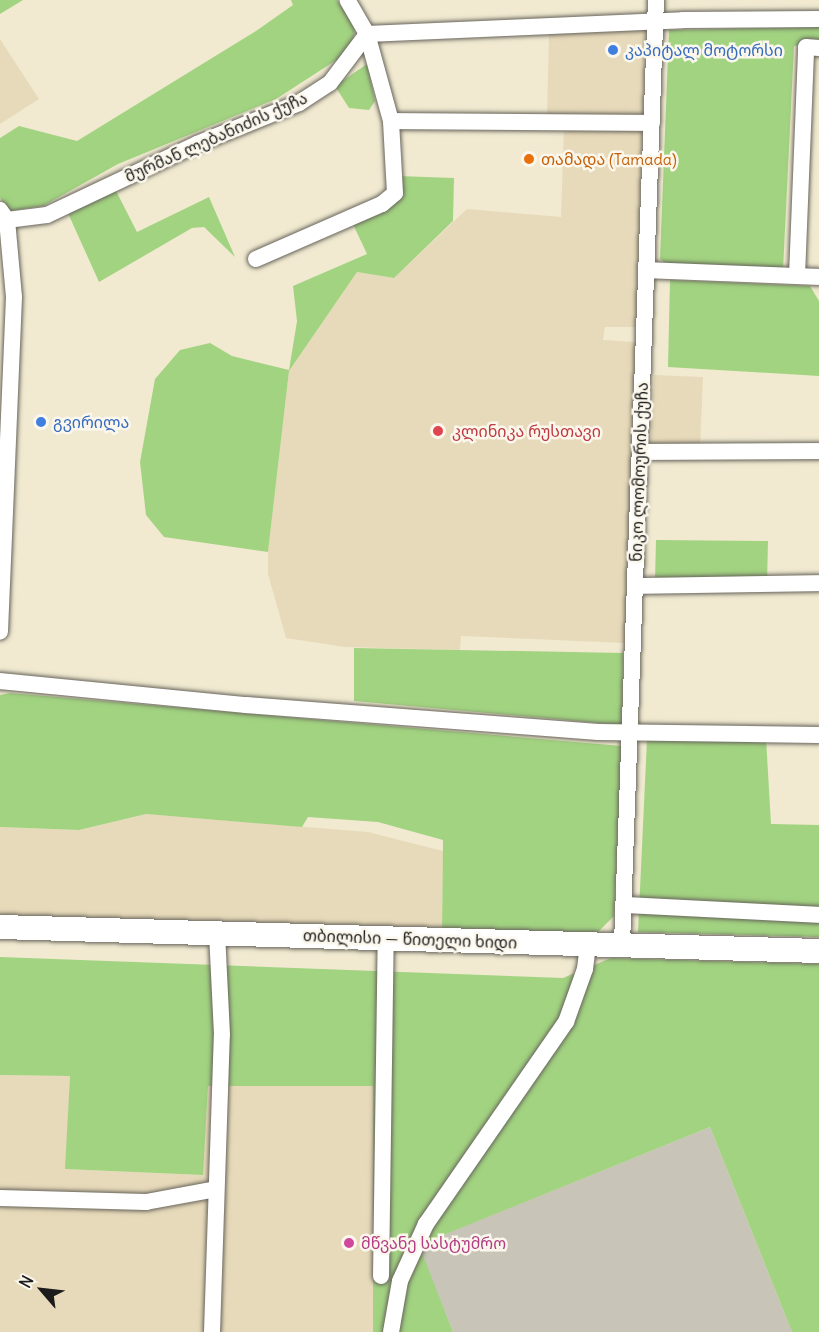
<!DOCTYPE html>
<html>
<head>
<meta charset="utf-8">
<style>
  body { margin:0 }
  #map { position:relative; width:819px; height:1332px; overflow:hidden; background:#f1ead1; font-family:Delius,"Noto Sans Georgian",sans-serif }
  div>[style] { position:absolute }
  .built>* { inset:0; background:#e7daba }
  .industrial>* { inset:0; background:#c8c4b8 }
  .green>* { inset:0; background:#a2d381 }
  .roads { filter:drop-shadow(0 0 2px #67645b) drop-shadow(0 0 2px #67645b) }
  .minor>* { height:16px; margin:-8px; padding:0 8px; transform-origin:8px; border-radius:8px; background:#fff }
  .highway>* { height:24px; margin:-12px; padding:0 12px; transform-origin:12px; border-radius:12px; background:#fff }
  .dots>* { width:16px; height:16px; translate:-50% -50%; box-sizing:border-box; border:3px solid #fbf7ec; border-radius:50% }
  span { translate:-50% -50%; white-space:nowrap; text-align:center; line-height:1.15; -webkit-text-stroke:5px #fbf7ec; paint-order:stroke }
  .shop-label { font-size:16px; color:#366cbe }
  .left { translate:0 -50%; text-align:left }
  .street-label { font-size:16px; color:#1c1c1c }
  .food-label { font-size:16px; color:#c56008 }
  .health-label { font-size:16px; color:#be3a42 }
  .hotel-label { font-size:16px; color:#b23c85 }
  .north { position:absolute; left:12px; top:1260px; width:60px; height:60px; -webkit-text-stroke:4px #fbf7ec; paint-order:stroke; rotate:298deg; font-size:16px; font-weight:700; line-height:24px; text-align:center; color:#1c1c1c }
  .north::after { content:''; display:block; margin:auto; width:21px; height:27px; background:#1c1c1c; clip-path:polygon(50% 0,100% 100%,50% 72%,0 100%) }
</style>
</head>
<body>
<div id="map">
  <div class="built">
    <i style="clip-path:polygon(645px 29px,643px 117px,547px 115px,549px 33px)"></i>
    <i style="clip-path:polygon(0 39px,39px 99px,0 124px)"></i>
    <i style="clip-path:polygon(642px 126px,636px 327px,605px 327px,603px 340px,636px 342px,625px 643px,461px 636px,460px 650px,345px 647px,286px 638px,268px 574px,268px 552px,289px 371px,357px 272px,394px 278px,467px 209px,561px 217px,564px 127px)"></i>
    <i style="clip-path:polygon(654px 375px,703px 377px,700px 449px,651px 447px)"></i>
    <i style="clip-path:polygon(146px 814px,368px 832px,443px 851px,442px 934px,0 917px,0 827px,79px 830px)"></i>
    <i style="clip-path:polygon(0 1075px,70px 1076px,66px 1169px,202px 1175px,208px 1086px,374px 1086px,373px 1332px,0 1332px)"></i>
  </div>
  <div class="industrial">
    <i style="clip-path:polygon(710px 1127px,792px 1332px,453px 1332px,418px 1245px)"></i>
  </div>
  <div class="green">
    <i style="clip-path:polygon(0 0,23px 0,0 14px)"></i>
    <i style="clip-path:polygon(291px 0,337px 0,355px 27px,352px 50px,276px 99px,118px 164px,43px 206px,9px 211px,0 198px,0 138px,19px 126px,77px 141px,256px 31px,293px 5px)"></i>
    <i style="clip-path:polygon(819px 27px,819px 46px,794px 46px,783px 270px,671px 267px,660px 259px,669px 30px)"></i>
    <i style="clip-path:polygon(367px 64px,375px 101px,369px 110px,349px 108px,335px 86px)"></i>
    <i style="clip-path:polygon(398px 176px,454px 178px,453px 221px,394px 278px,357px 272px,289px 371px,268px 552px,164px 537px,146px 515px,140px 462px,155px 379px,180px 350px,210px 343px,232px 356px,289px 370px,297px 321px,293px 286px,367px 254px,351px 220px,390px 206px)"></i>
    <i style="clip-path:polygon(114px 187px,137px 232px,209px 197px,235px 257px,204px 227px,192px 228px,99px 282px,67px 211px)"></i>
    <i style="clip-path:polygon(670px 280px,810px 286px,819px 301px,819px 376px,668px 367px)"></i>
    <i style="clip-path:polygon(656px 540px,768px 541px,767px 582px,655px 581px)"></i>
    <i style="clip-path:polygon(354px 648px,623px 653px,622px 725px,354px 701px)"></i>
    <i style="clip-path:polygon(10px 693px,622px 746px,614px 916px,590px 940px,442px 934px,443px 840px,378px 822px,308px 817px,302px 827px,146px 814px,79px 830px,0 827px,0 695px)"></i>
    <i style="clip-path:polygon(766px 738px,771px 824px,819px 825px,819px 937px,638px 932px,647px 739px)"></i>
    <i style="clip-path:polygon(0 957px,563px 978px,611px 958px,819px 964px,819px 1332px,792px 1332px,710px 1127px,419px 1245px,453px 1332px,373px 1332px,373px 1086px,208px 1086px,203px 1175px,65px 1169px,70px 1076px,0 1075px)"></i>
  </div>
  <div class="roads">
    <div class="minor">
      <i style="left:367px;top:34px;width:316px;rotate:-2.5deg"></i>
      <i style="left:683px;top:20px;width:136px;rotate:-0.4deg"></i>
      <i style="left:391px;top:121px;width:261px;rotate:0.4deg"></i>
      <i style="left:0;top:210px;width:12px;rotate:55deg"></i>
      <i style="left:7px;top:220px;width:77px;rotate:84.8deg"></i>
      <i style="left:14px;top:297px;width:335px;rotate:92.4deg"></i>
      <i style="left:7px;top:220px;width:40px;rotate:-7.1deg"></i>
      <i style="left:47px;top:215px;width:166px;rotate:-25.3deg"></i>
      <i style="left:197px;top:144px;width:110px;rotate:-21.9deg"></i>
      <i style="left:299px;top:103px;width:37px;rotate:-33deg"></i>
      <i style="left:330px;top:83px;width:61px;rotate:-52.9deg"></i>
      <i style="left:256px;top:259px;width:137px;rotate:-23.6deg"></i>
      <i style="left:382px;top:204px;width:17px;rotate:-40deg"></i>
      <i style="left:395px;top:193px;width:72px;rotate:-93.2deg"></i>
      <i style="left:391px;top:121px;width:90px;rotate:-105.4deg"></i>
      <i style="left:367px;top:34px;width:39px;rotate:-120deg"></i>
      <i style="left:646px;top:270px;width:173px;rotate:2.3deg"></i>
      <i style="left:797px;top:276px;width:229px;rotate:-87.7deg"></i>
      <i style="left:806px;top:47px;width:13px;rotate:4deg"></i>
      <i style="left:640px;top:452px;width:179px;rotate:-0.3deg"></i>
      <i style="left:635px;top:586px;width:184px;rotate:-0.9deg"></i>
      <i style="left:0;top:681px;width:247px;rotate:5.6deg"></i>
      <i style="left:246px;top:705px;width:353px;rotate:4.4deg"></i>
      <i style="left:598px;top:732px;width:221px;rotate:0.8deg"></i>
      <i style="left:624px;top:905px;width:195px;rotate:2.9deg"></i>
      <i style="left:622px;top:944px;width:945px;rotate:-87.94deg"></i>
      <i style="left:0;top:1198px;width:146px;rotate:1.6deg"></i>
      <i style="left:146px;top:1202px;width:71px;rotate:-10.5deg"></i>
      <i style="left:381px;top:1276px;width:338px;rotate:-89.2deg"></i>
      <i style="left:212px;top:1332px;width:297px;rotate:-88.1deg"></i>
      <i style="left:222px;top:1035px;width:102px;rotate:-92.8deg"></i>
      <i style="left:391px;top:1332px;width:52px;rotate:-80deg"></i>
      <i style="left:400px;top:1281px;width:63px;rotate:-65.5deg"></i>
      <i style="left:426px;top:1224px;width:246px;rotate:-55.3deg"></i>
      <i style="left:566px;top:1022px;width:56px;rotate:-70.3deg"></i>
      <i style="left:585px;top:969px;width:26px;rotate:-83deg"></i>
    </div>
    <div class="highway">
      <i style="left:0;top:927px;width:819px;rotate:1.68deg"></i>
    </div>
  </div>
  <div class="dots">
    <i style="left:613px;top:50px;background:#3f7fe0"></i>
    <i style="left:529px;top:159px;background:#e8710a"></i>
    <i style="left:41px;top:422px;background:#3f7fe0"></i>
    <i style="left:438px;top:431px;background:#e0444e"></i>
    <i style="left:349px;top:1243px;background:#d1479c"></i>
  </div>
  <div class="shop-label">
    <span class="left" style="left:625px;top:50px">კაპიტალ მოტორსი</span>
    <span class="left" style="left:53px;top:422px">გვირილა</span>
  </div>
  <div class="street-label">
    <span style="left:216px;top:137px;rotate:-24deg">მურმან ლებანიძის ქუჩა</span>
    <span style="left:639px;top:472px;rotate:-88deg">ნიკო ლომოურის ქუჩა</span>
    <span style="left:410px;top:939px;rotate:2deg">თბილისი — წითელი ხიდი</span>
  </div>
  <div class="food-label">
    <span class="left" style="left:541px;top:159px">თამადა (Tamada)</span>
  </div>
  <div class="health-label">
    <span class="left" style="left:452px;top:431px">კლინიკა რუსთავი</span>
  </div>
  <div class="hotel-label">
    <span class="left" style="left:361px;top:1243px">მწვანე სასტუმრო</span>
  </div>
  <div class="north">N</div>
</div>
</body>
</html>
